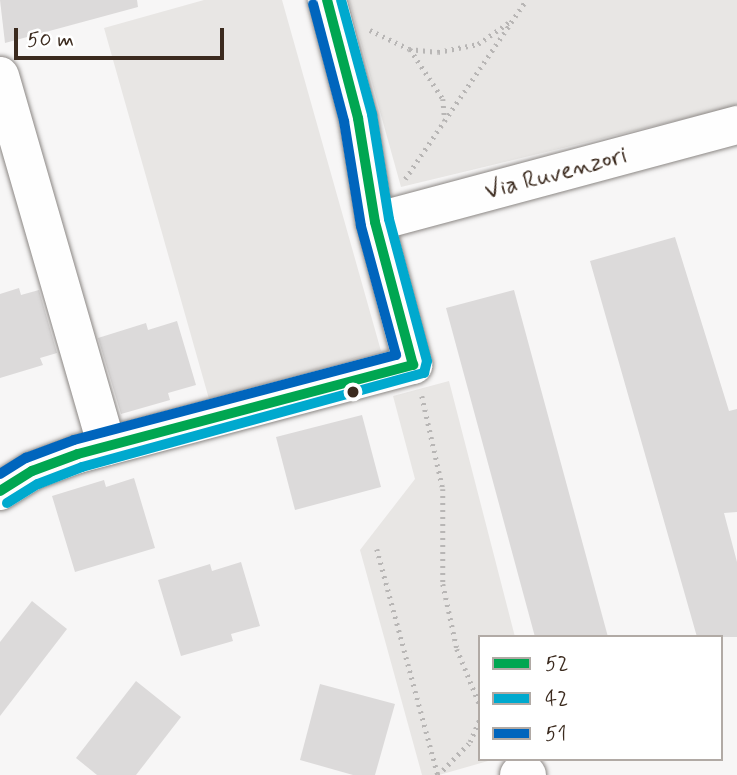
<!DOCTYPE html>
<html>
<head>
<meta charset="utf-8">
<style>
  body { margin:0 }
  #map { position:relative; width:737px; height:775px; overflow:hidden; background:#f7f6f6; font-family:Mynerve,sans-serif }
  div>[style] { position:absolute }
  .green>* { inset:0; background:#e8e6e4 }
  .building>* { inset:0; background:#dcdada }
  .path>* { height:4.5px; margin-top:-2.25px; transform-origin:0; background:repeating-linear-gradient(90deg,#b8b6b5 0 2px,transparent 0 7px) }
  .roads { filter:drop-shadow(0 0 2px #8b8784) drop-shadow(0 0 2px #8b8784) }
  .minor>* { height:38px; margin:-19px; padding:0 19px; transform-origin:19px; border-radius:19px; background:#fefefe }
  .bus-1>* { height:10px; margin:-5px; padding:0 5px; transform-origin:5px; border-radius:5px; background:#00a651 }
  .bus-2>* { height:10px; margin:-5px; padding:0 5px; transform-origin:5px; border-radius:5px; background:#00a9ce }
  .bus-3>* { height:10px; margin:-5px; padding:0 5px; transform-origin:5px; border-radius:5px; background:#0065bd }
  .dots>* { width:19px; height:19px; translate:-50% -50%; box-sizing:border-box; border:4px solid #fff; border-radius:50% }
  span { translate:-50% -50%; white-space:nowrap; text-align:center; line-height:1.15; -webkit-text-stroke:5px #fff; paint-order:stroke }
  .street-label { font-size:24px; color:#3b2a1e }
  .legend { position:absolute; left:478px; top:635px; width:245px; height:126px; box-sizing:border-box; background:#fff; border:2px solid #b1aaa5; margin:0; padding:9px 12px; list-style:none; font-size:21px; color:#3b2a1e }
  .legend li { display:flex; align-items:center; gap:14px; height:35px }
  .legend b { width:35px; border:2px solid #b1aaa5 }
  .scale { position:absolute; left:14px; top:28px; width:210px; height:32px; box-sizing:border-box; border:4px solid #3b2a1e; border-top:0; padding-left:9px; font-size:21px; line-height:24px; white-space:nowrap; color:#3b2a1e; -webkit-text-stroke:5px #fff; paint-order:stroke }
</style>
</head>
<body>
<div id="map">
  <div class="green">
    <i style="clip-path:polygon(204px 0,282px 0,381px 351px,209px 399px,104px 28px)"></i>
    <i style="clip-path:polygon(349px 0,737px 0,737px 106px,401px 187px)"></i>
    <i style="clip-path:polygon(449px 381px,515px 637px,480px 637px,480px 759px,495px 759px,439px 775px,422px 775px,360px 550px,415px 479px,393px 396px)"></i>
  </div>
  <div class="building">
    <i style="clip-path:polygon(0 0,137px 0,138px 7px,5px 43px)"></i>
    <i style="clip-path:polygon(675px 237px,729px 411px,737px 409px,737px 512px,724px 513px,737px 562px,737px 637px,697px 637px,590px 261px)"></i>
    <i style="clip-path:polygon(19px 288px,21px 295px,39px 290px,57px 353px,40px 358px,43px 365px,0 378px,0 294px)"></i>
    <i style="clip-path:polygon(514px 290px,608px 637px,535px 637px,446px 308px)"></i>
    <i style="clip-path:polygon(177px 321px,196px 385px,168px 393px,170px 400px,121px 414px,98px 338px,146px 323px,148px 330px)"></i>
    <i style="clip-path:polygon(362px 415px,381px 487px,295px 510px,276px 437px)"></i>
    <i style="clip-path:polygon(134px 478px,155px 548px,75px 572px,52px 496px,104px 480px,106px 487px)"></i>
    <i style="clip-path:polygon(241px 562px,260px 626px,231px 634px,233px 641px,181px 656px,158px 580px,210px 564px,212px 571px)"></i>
    <i style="clip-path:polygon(32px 601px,67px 629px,0 716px,0 642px)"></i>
    <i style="clip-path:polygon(136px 681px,181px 717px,136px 775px,97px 775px,76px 758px)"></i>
    <i style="clip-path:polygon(320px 684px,395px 704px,375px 775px,353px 775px,300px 760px)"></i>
  </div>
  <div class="path">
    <i style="left:370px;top:30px;width:43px;rotate:26deg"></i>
    <i style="left:409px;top:49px;width:29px;rotate:6deg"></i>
    <i style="left:438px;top:52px;width:41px;rotate:-11.3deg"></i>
    <i style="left:478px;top:44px;width:39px;rotate:-35deg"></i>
    <i style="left:410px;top:49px;width:60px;rotate:56.6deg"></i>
    <i style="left:443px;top:99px;width:22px;rotate:85deg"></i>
    <i style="left:405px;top:179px;width:216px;rotate:-55.9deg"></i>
    <i style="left:422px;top:396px;width:95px;rotate:77.3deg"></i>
    <i style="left:443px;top:489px;width:95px;rotate:90deg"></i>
    <i style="left:443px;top:584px;width:66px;rotate:77.8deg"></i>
    <i style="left:457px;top:649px;width:61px;rotate:67.7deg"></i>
    <i style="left:377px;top:549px;width:234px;rotate:74.9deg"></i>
    <i style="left:438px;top:775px;width:46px;rotate:-45.9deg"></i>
    <i style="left:470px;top:742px;width:25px;rotate:-67deg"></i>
  </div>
  <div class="roads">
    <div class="minor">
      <i style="left:0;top:76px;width:385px;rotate:73.9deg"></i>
      <i style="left:375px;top:222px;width:375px;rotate:-15deg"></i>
      <i style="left:0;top:491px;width:38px;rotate:-32deg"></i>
      <i style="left:32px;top:471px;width:49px;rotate:-20.3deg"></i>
      <i style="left:78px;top:454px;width:347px;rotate:-14.9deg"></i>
      <i style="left:413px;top:365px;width:148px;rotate:-104.9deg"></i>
      <i style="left:375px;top:222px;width:105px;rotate:-99.3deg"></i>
      <i style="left:358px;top:118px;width:122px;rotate:-104.7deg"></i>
      <i style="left:519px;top:775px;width:8px"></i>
    </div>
  </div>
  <div class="bus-1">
    <i style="left:0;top:491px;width:38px;rotate:-32deg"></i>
    <i style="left:32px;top:471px;width:49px;rotate:-20.3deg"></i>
    <i style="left:78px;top:454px;width:347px;rotate:-14.9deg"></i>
    <i style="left:413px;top:365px;width:148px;rotate:-104.9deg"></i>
    <i style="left:375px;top:222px;width:105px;rotate:-99.3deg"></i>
    <i style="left:358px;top:118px;width:122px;rotate:-104.7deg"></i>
  </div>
  <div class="bus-2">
    <i style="left:7px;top:503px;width:36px;rotate:-32deg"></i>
    <i style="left:38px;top:484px;width:47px;rotate:-21.1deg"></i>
    <i style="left:82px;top:467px;width:355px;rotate:-15.4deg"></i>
    <i style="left:424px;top:373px;width:12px;rotate:-76deg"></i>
    <i style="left:427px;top:361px;width:147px;rotate:-105deg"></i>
    <i style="left:389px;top:219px;width:106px;rotate:-99.2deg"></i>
    <i style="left:372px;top:114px;width:118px;rotate:-105.2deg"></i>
  </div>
  <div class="bus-3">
    <i style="left:0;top:474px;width:31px;rotate:-32deg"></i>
    <i style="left:26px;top:458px;width:51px;rotate:-20.6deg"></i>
    <i style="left:74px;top:440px;width:333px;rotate:-14.8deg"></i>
    <i style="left:396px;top:355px;width:134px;rotate:-105.2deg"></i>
    <i style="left:361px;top:226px;width:106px;rotate:-99.2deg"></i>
    <i style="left:344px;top:121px;width:121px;rotate:-104.8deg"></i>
  </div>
  <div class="dots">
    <i style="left:353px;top:392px;background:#3b2a1e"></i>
  </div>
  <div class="street-label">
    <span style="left:556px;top:174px;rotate:-15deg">Via Ruvenzori</span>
  </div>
  <ul class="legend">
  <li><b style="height:9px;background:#00a651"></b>52</li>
  <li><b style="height:9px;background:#00a9ce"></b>42</li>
  <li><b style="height:9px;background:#0065bd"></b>51</li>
  </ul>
  <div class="scale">50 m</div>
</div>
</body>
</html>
